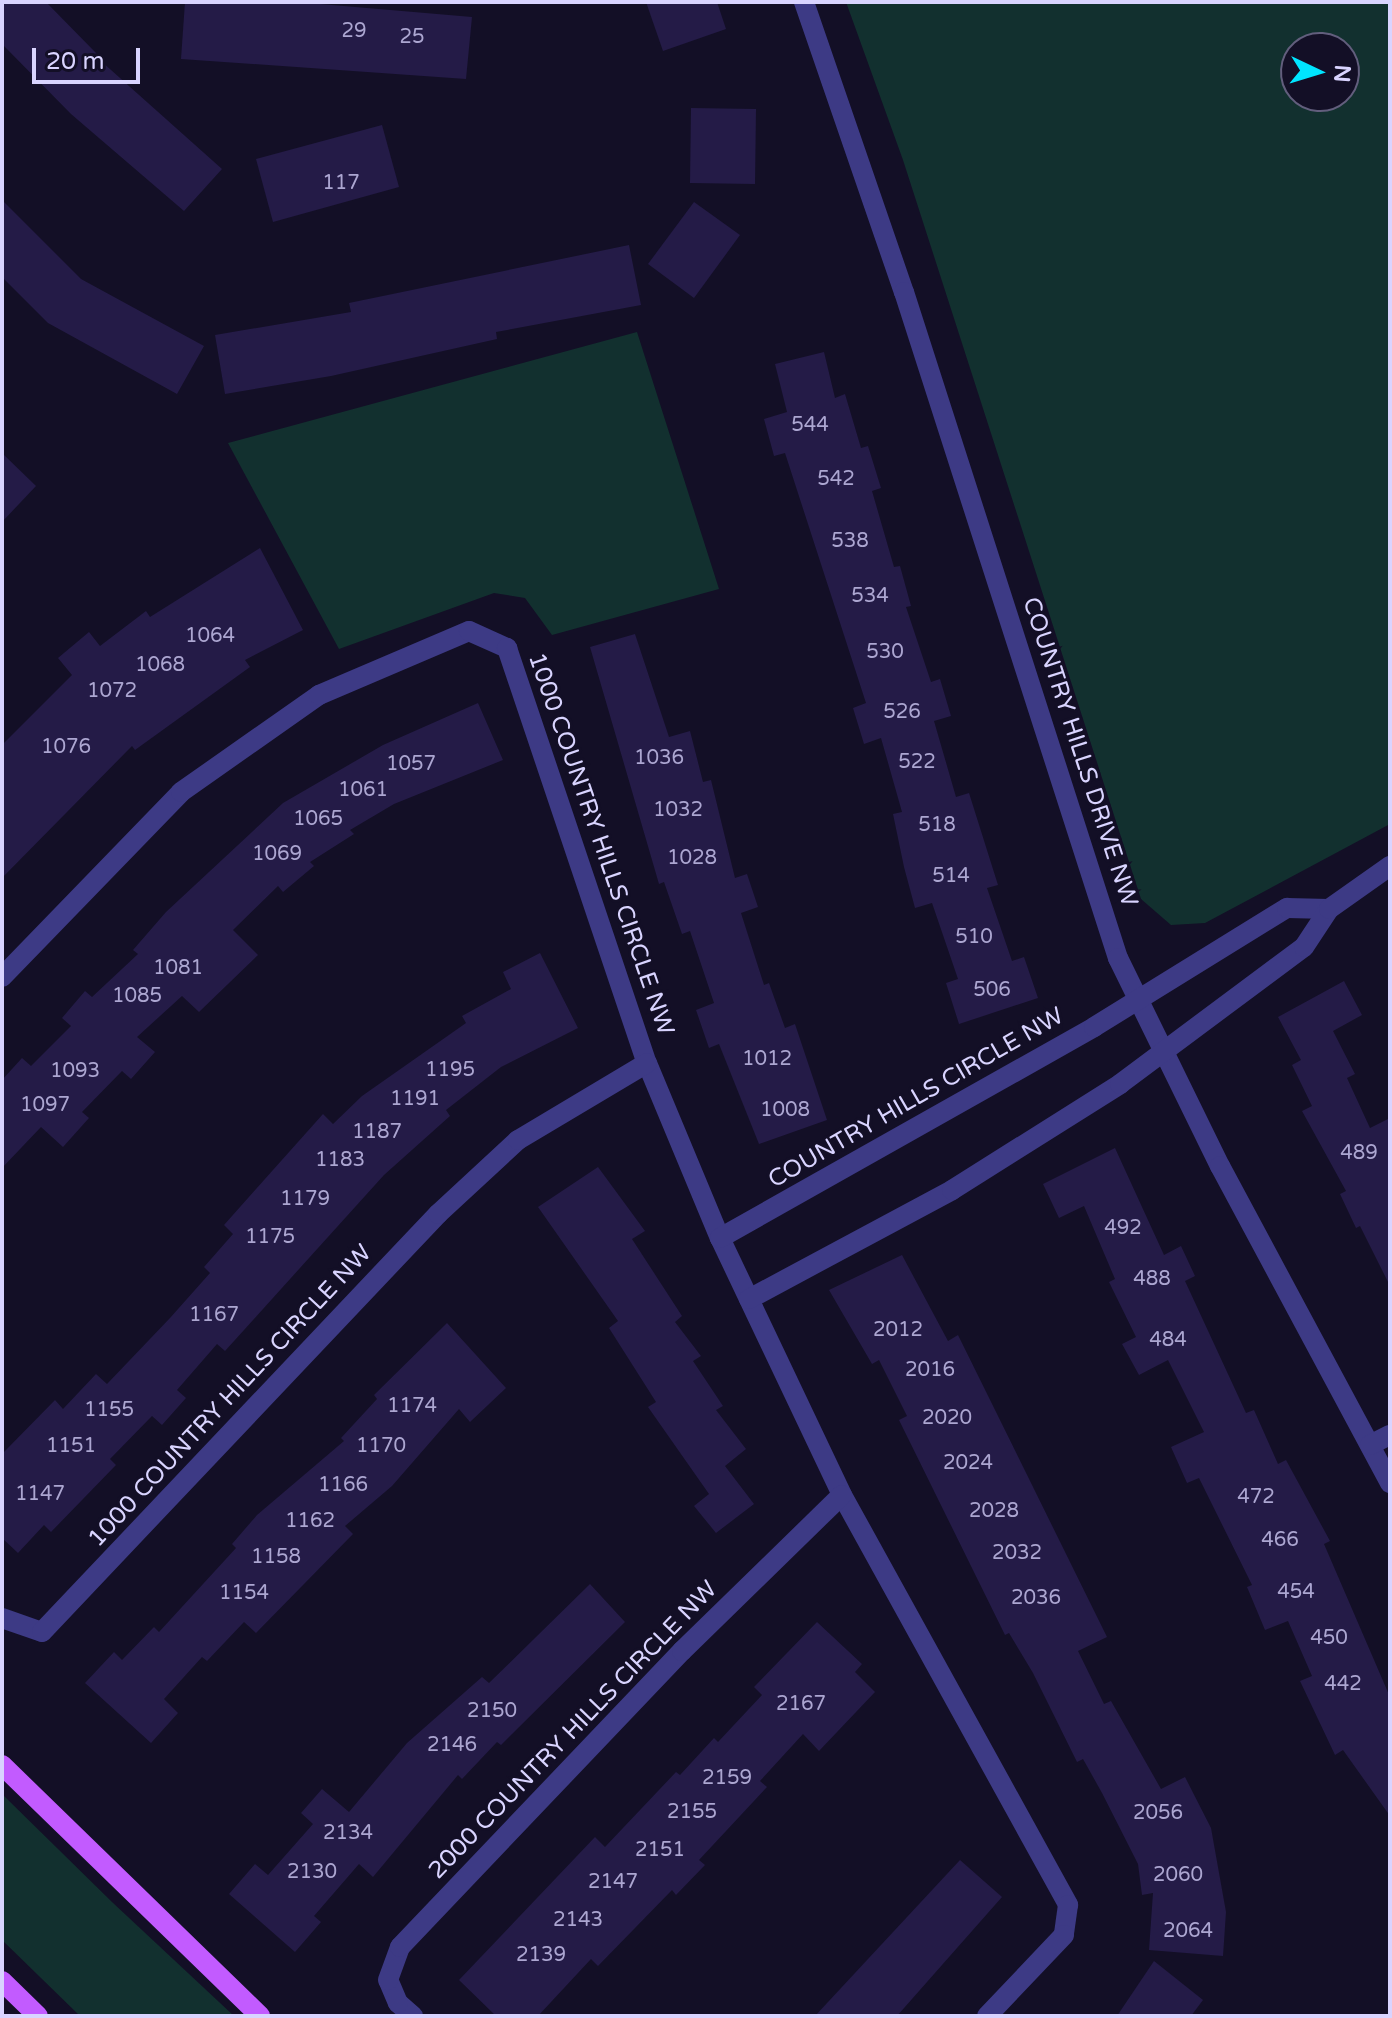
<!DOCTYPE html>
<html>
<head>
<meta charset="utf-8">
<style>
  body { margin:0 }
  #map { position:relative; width:1392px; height:2018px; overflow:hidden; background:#130f26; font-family:"Varela Round",sans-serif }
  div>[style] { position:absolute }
  .green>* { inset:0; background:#12302f }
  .building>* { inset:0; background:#241b47 }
  .minor>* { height:20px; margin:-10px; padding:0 10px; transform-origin:10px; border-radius:10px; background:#3d3a85 }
  .major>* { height:20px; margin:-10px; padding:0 10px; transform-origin:10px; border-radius:10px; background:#c25bff }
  span { translate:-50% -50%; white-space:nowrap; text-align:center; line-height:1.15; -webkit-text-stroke:6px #130f26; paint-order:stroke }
  .number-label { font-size:20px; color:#aca6d1 }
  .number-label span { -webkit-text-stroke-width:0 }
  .street-label { font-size:24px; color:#d9d4ff }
  .frame { position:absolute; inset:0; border:4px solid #d9d4ff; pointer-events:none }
  .north { position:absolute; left:1280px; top:32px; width:80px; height:80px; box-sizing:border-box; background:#130f26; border:2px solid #625e7d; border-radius:50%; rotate:94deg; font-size:22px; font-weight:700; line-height:32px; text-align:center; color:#d9d4ff }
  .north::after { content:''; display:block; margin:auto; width:28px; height:36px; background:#00e5ff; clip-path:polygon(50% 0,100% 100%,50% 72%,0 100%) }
  .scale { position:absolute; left:32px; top:48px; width:108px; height:36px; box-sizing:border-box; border:4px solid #d9d4ff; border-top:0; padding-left:10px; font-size:24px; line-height:28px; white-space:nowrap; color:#d9d4ff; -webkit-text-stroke:6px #130f26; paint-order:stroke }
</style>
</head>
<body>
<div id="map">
  <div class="green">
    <i style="clip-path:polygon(evenodd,846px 2px,1390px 2px,1390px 824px,1205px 923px,1171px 925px,1141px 899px,903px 160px,846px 2px,1296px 48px,1344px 48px,1344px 96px,1296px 96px,1296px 48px)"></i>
    <i style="clip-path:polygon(637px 332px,719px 589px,552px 635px,525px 598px,494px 593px,339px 649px,228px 443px)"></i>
    <i style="clip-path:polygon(2px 1794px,112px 1902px,234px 2016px,80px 2016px,2px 1940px)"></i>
  </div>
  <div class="building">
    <i style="clip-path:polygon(2px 2px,46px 2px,97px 54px,92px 53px,222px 169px,184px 211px,71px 114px,2px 44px)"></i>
    <i style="clip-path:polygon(185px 2px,297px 2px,472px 17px,466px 79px,181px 59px)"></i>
    <i style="clip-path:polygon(646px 2px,717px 2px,726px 29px,663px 51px)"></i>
    <i style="clip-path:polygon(691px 108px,756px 109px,755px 184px,690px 183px)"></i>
    <i style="clip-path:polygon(382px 125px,399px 187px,273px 222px,256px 159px)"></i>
    <i style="clip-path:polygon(2px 200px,81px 279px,204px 346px,177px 394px,48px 323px,2px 277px)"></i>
    <i style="clip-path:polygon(694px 202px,740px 235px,694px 298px,648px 264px)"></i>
    <i style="clip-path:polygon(629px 245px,641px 305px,496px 332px,497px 339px,331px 376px,225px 394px,215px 335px,351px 312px,349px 303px)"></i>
    <i style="clip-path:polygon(824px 352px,835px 398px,845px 394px,861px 448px,868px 446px,881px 488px,872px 491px,894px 567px,900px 566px,911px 606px,906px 607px,931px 682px,940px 679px,951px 716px,934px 721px,956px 797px,969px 793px,998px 885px,987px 888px,1012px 961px,1024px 957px,1038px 998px,959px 1024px,946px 983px,958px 979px,932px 903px,915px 908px,904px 867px,893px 814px,902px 812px,881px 738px,864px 744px,853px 708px,866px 703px,785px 453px,774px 456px,764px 419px,787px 412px,775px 364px)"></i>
    <i style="clip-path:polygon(2px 453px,36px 486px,2px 522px)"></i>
    <i style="clip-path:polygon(260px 548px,303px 630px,245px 660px,250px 667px,135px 750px,132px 746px,2px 878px,2px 745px,72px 675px,58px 658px,89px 632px,100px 646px,146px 611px,150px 617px)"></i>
    <i style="clip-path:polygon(635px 634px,669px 737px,690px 731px,703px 782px,711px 780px,735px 878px,747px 874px,758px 907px,741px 913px,764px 985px,769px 983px,785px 1028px,795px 1024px,827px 1120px,759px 1144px,719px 1044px,709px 1048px,696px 1010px,714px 1003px,690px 931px,682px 934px,664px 882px,659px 884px,590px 647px)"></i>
    <i style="clip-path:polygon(478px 703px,503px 760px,394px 804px,350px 830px,354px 834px,310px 862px,314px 866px,283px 892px,278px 886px,233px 930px,258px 955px,199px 1012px,182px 996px,137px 1037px,155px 1052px,131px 1079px,122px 1071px,82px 1112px,89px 1118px,63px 1147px,41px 1127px,2px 1168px,2px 1080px,22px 1058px,31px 1066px,71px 1026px,62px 1018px,85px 991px,92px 997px,138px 954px,133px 950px,166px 912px,283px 803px,383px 745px)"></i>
    <i style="clip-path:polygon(540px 953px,578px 1028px,501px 1067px,446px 1110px,450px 1116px,384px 1175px,225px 1351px,217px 1344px,177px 1390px,186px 1398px,162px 1425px,152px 1416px,110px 1459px,116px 1465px,51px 1532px,44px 1525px,18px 1553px,2px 1538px,2px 1454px,55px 1400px,63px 1409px,96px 1374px,107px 1384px,170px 1318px,210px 1273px,204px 1267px,233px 1234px,224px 1225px,323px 1114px,333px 1124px,362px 1096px,466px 1023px,462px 1016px,511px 989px,503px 972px)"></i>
    <i style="clip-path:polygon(1344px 981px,1362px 1015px,1333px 1031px,1355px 1074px,1347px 1078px,1370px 1128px,1390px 1118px,1390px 1286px,1360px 1226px,1356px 1228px,1340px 1194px,1346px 1191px,1302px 1111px,1312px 1106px,1292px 1065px,1301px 1060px,1278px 1017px)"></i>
    <i style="clip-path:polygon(1115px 1148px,1164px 1255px,1181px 1246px,1195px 1276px,1185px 1281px,1246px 1413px,1254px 1410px,1278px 1464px,1286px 1460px,1330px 1541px,1324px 1544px,1390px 1697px,1390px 1816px,1343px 1750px,1335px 1755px,1300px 1681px,1312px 1676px,1288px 1621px,1265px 1630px,1247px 1587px,1252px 1585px,1199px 1478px,1187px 1483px,1171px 1447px,1204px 1432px,1168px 1360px,1139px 1375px,1122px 1344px,1136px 1337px,1109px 1282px,1115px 1279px,1084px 1206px,1059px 1218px,1043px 1184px)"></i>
    <i style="clip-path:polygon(598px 1167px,645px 1231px,632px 1239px,682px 1316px,675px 1322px,701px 1356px,693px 1361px,723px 1406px,716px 1410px,746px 1449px,725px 1466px,754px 1504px,716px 1533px,694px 1506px,709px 1494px,648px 1407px,656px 1402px,609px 1328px,618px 1321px,538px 1207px)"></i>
    <i style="clip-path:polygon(902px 1255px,948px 1341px,958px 1335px,1107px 1637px,1078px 1651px,1104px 1704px,1111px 1701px,1161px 1789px,1185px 1777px,1211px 1828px,1226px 1912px,1223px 1956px,1149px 1950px,1153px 1893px,1142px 1895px,1138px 1864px,1102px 1793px,1083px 1759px,1077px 1762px,1033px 1673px,1009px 1633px,1005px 1635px,899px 1420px,907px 1416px,879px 1360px,872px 1364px,829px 1290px)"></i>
    <i style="clip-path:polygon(447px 1323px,506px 1388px,470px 1422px,459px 1409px,392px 1486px,345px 1526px,353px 1534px,256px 1633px,244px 1622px,207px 1661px,202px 1657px,164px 1699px,178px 1713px,151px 1743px,85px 1683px,114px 1652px,122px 1660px,154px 1627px,159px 1632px,236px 1548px,232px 1544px,257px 1515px,344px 1441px,341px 1438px,377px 1399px,374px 1395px)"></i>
    <i style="clip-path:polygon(590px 1584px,625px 1622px,501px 1745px,497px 1742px,462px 1779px,458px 1775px,373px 1877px,359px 1864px,314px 1916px,321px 1922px,295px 1952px,229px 1894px,255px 1864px,268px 1875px,313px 1824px,301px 1813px,322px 1789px,349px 1812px,407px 1743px,482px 1677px,489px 1683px)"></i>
    <i style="clip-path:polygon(817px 1622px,862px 1664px,855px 1672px,875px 1692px,819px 1751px,803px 1734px,760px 1781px,767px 1787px,699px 1860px,705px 1865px,676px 1895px,672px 1890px,598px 1966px,591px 1959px,538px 2016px,496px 2016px,459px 1980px,595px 1837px,605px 1847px,676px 1772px,680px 1775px,714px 1738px,718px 1742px,762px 1695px,754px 1687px)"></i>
    <i style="clip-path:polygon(960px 1860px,1002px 1897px,897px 2016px,815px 2016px)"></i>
    <i style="clip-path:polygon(1154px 1961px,1203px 2000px,1191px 2016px,1117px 2016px)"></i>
  </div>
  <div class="minor">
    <i style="left:804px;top:2px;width:307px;rotate:71deg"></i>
    <i style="left:904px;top:292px;width:700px;rotate:72.19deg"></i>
    <i style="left:1118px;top:958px;width:232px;rotate:63.9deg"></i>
    <i style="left:1220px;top:1166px;width:360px;rotate:61.8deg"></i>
    <i style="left:2px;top:977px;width:257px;rotate:-45.9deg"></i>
    <i style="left:181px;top:792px;width:169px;rotate:-35.1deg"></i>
    <i style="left:319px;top:695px;width:163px;rotate:-23.1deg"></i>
    <i style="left:469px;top:631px;width:42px;rotate:24.1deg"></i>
    <i style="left:507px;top:648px;width:438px;rotate:71.4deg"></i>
    <i style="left:647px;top:1063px;width:190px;rotate:67.4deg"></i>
    <i style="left:720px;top:1238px;width:284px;rotate:64.6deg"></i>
    <i style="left:842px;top:1495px;width:468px;rotate:61.1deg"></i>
    <i style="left:1068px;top:1905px;width:30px;rotate:98deg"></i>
    <i style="left:1064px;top:1935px;width:112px;rotate:133.5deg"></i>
    <i style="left:720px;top:1238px;width:429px;rotate:-29.4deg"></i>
    <i style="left:1094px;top:1027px;width:227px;rotate:-31.7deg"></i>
    <i style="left:1287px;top:908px;width:42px;rotate:1.4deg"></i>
    <i style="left:749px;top:1299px;width:230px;rotate:-28.2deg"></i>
    <i style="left:952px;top:1190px;width:199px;rotate:-32.2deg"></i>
    <i style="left:1120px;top:1084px;width:229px;rotate:-36.7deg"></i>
    <i style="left:1304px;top:947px;width:45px;rotate:-56.7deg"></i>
    <i style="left:1329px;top:909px;width:75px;rotate:-35.2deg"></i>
    <i style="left:1370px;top:1445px;width:22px;rotate:-27deg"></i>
    <i style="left:2px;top:1618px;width:42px;rotate:19.3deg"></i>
    <i style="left:42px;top:1632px;width:576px;rotate:-46.55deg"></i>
    <i style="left:438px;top:1214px;width:109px;rotate:-42.8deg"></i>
    <i style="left:518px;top:1140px;width:150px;rotate:-30.8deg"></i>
    <i style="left:413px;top:2016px;width:20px;rotate:-139deg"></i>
    <i style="left:398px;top:2003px;width:25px;rotate:-113deg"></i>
    <i style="left:388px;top:1980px;width:35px;rotate:-70deg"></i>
    <i style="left:400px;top:1947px;width:409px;rotate:-46.4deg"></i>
    <i style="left:682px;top:1651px;width:223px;rotate:-44.3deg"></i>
  </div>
  <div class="major">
    <i style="left:2px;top:1765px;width:360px;rotate:44.2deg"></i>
    <i style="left:2px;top:1981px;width:50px;rotate:44.2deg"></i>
  </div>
  <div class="number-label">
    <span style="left:354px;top:31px">29</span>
    <span style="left:412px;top:37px">25</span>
    <span style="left:341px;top:183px">117</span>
    <span style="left:810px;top:425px">544</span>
    <span style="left:836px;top:479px">542</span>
    <span style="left:850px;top:541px">538</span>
    <span style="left:870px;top:596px">534</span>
    <span style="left:210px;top:636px">1064</span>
    <span style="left:885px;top:652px">530</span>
    <span style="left:160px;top:665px">1068</span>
    <span style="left:112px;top:691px">1072</span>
    <span style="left:902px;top:712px">526</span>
    <span style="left:66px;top:747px">1076</span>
    <span style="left:659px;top:758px">1036</span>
    <span style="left:917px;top:762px">522</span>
    <span style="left:411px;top:764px">1057</span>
    <span style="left:363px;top:790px">1061</span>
    <span style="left:678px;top:810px">1032</span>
    <span style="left:318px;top:819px">1065</span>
    <span style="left:937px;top:825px">518</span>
    <span style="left:277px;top:854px">1069</span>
    <span style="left:692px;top:858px">1028</span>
    <span style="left:951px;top:876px">514</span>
    <span style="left:974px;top:937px">510</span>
    <span style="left:178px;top:968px">1081</span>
    <span style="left:992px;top:990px">506</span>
    <span style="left:137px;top:996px">1085</span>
    <span style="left:767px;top:1059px">1012</span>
    <span style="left:450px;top:1070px">1195</span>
    <span style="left:75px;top:1071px">1093</span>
    <span style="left:415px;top:1099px">1191</span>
    <span style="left:45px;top:1105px">1097</span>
    <span style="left:785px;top:1110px">1008</span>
    <span style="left:377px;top:1132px">1187</span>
    <span style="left:1359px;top:1153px">489</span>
    <span style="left:340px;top:1160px">1183</span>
    <span style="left:305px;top:1199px">1179</span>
    <span style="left:1123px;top:1228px">492</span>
    <span style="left:270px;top:1237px">1175</span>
    <span style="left:1152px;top:1279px">488</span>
    <span style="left:214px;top:1315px">1167</span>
    <span style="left:898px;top:1330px">2012</span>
    <span style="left:1168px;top:1340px">484</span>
    <span style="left:930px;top:1370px">2016</span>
    <span style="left:412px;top:1406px">1174</span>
    <span style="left:109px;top:1410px">1155</span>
    <span style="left:947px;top:1418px">2020</span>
    <span style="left:71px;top:1446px">1151</span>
    <span style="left:381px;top:1446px">1170</span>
    <span style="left:968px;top:1463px">2024</span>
    <span style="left:343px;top:1485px">1166</span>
    <span style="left:40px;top:1494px">1147</span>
    <span style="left:1256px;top:1497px">472</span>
    <span style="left:994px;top:1511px">2028</span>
    <span style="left:310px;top:1521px">1162</span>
    <span style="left:1280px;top:1540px">466</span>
    <span style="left:1017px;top:1553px">2032</span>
    <span style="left:276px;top:1557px">1158</span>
    <span style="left:1296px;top:1592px">454</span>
    <span style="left:244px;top:1593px">1154</span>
    <span style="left:1036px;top:1598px">2036</span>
    <span style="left:1329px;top:1638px">450</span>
    <span style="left:1343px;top:1684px">442</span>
    <span style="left:801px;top:1704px">2167</span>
    <span style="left:492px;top:1711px">2150</span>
    <span style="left:452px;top:1745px">2146</span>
    <span style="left:727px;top:1778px">2159</span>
    <span style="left:692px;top:1812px">2155</span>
    <span style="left:1158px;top:1813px">2056</span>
    <span style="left:348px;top:1833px">2134</span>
    <span style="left:660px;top:1850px">2151</span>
    <span style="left:312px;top:1872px">2130</span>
    <span style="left:1178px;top:1875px">2060</span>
    <span style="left:613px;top:1882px">2147</span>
    <span style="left:578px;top:1920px">2143</span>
    <span style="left:1188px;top:1931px">2064</span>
    <span style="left:541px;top:1955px">2139</span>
  </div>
  <div class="street-label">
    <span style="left:1080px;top:752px;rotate:72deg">COUNTRY HILLS DRIVE NW</span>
    <span style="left:601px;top:844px;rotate:71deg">1000 COUNTRY HILLS CIRCLE NW</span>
    <span style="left:916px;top:1098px;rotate:-30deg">COUNTRY HILLS CIRCLE NW</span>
    <span style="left:230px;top:1396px;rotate:-47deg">1000 COUNTRY HILLS CIRCLE NW</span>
    <span style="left:573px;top:1730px;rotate:-46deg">2000 COUNTRY HILLS CIRCLE NW</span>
  </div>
  <div class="frame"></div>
  <div class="north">N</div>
  <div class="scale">20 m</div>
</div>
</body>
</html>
